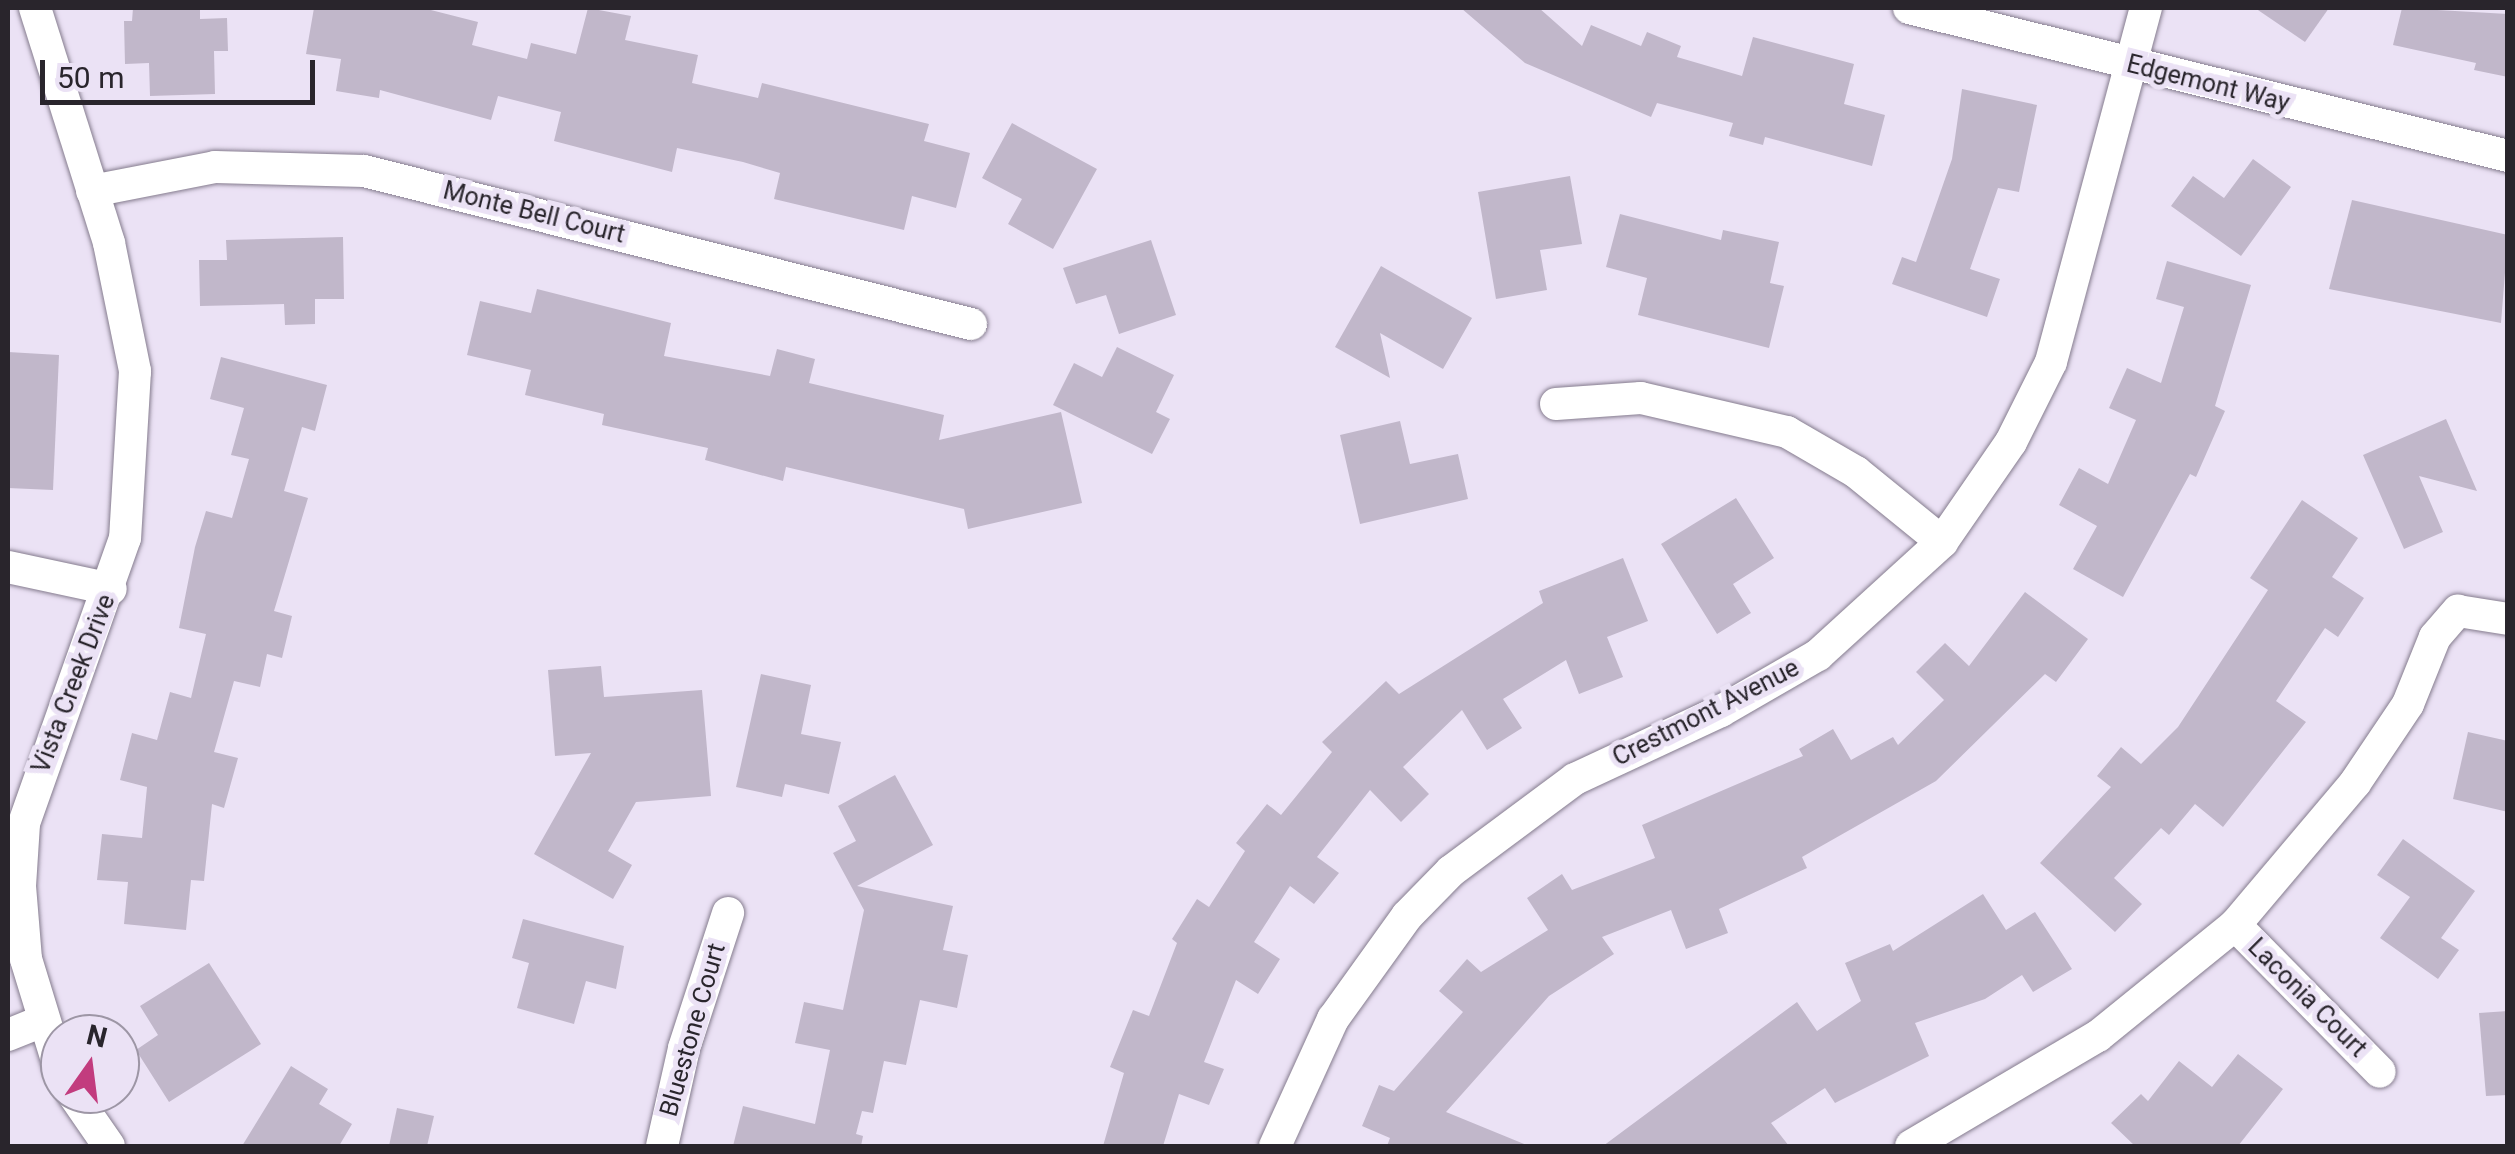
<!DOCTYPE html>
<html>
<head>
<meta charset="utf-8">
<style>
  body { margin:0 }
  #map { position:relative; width:2515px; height:1154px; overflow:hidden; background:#ebe2f5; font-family:Roboto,sans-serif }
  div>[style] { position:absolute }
  .building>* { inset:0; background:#c1b7ca }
  .roads { filter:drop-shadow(0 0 2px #857c8e) drop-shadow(0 0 2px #857c8e) }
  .minor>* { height:32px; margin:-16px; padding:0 16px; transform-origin:16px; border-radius:16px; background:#fff }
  span { translate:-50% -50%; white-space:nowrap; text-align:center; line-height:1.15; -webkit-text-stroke:10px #ebe2f5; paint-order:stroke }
  .street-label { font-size:25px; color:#29252c }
  .frame { position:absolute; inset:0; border:10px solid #29252c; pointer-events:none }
  .north { position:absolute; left:40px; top:1014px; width:100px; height:100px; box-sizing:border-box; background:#ebe2f5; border:2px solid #9d96a5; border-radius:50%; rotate:14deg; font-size:28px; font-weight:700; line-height:40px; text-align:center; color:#29252c }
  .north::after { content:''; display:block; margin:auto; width:35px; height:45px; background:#c23c7e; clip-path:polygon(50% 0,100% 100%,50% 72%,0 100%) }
  .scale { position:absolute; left:40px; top:60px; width:275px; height:45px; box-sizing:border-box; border:5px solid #29252c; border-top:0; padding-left:12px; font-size:30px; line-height:35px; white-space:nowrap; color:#29252c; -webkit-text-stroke:8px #ebe2f5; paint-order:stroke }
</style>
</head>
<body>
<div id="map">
  <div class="building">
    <i style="clip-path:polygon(133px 8px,200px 8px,200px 19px,227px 18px,228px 51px,214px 51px,215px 94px,150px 96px,149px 63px,125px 64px,124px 21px,132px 21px)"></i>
    <i style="clip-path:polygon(314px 8px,423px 8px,478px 22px,472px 45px,527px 59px,531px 43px,576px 54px,588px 8px,631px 16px,625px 40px,698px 55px,692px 83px,758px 98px,762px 83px,929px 124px,924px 141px,970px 153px,956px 208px,912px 196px,904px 230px,774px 199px,780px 173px,743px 162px,677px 148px,672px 172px,554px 141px,561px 112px,498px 96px,491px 120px,380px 90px,379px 98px,336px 91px,341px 59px,306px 54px)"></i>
    <i style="clip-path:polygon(1461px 8px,1539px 8px,1582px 46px,1591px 25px,1641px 46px,1647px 32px,1681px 46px,1677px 57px,1742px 76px,1753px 37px,1854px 64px,1844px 104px,1885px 115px,1872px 166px,1765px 137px,1763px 145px,1729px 136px,1733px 123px,1657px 103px,1651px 117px,1525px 63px)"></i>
    <i style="clip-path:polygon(2255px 8px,2329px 8px,2305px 42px)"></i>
    <i style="clip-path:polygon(2402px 8px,2508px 14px,2508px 77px,2474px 70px,2476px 63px,2393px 45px)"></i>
    <i style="clip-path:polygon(1962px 89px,2037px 105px,2019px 192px,1998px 188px,1970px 269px,2000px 279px,1987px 317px,1892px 284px,1902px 257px,1916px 262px,1952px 159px)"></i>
    <i style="clip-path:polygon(1012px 123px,1097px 169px,1053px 249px,1008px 224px,1022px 199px,982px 178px)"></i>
    <i style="clip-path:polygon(2253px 159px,2291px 187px,2241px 256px,2171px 206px,2193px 176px,2224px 198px)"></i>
    <i style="clip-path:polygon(1570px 176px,1582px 244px,1540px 250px,1547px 290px,1496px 299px,1478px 192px)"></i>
    <i style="clip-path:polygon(2352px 200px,2508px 235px,2501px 323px,2329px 289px)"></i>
    <i style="clip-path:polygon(1620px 214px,1721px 240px,1723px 230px,1779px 242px,1770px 283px,1784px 286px,1769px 348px,1638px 315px,1647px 278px,1606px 267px)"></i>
    <i style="clip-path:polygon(343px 237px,344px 299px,315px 299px,315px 324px,285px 325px,284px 304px,200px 306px,199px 260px,227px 260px,226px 240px)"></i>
    <i style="clip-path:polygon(1151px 240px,1176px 315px,1119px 334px,1106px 295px,1076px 304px,1063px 268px)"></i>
    <i style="clip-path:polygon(2167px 261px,2251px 285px,2215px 406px,2225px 411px,2196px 477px,2190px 474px,2123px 597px,2073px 569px,2097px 526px,2059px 505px,2079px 468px,2108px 484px,2136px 420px,2109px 408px,2127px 368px,2161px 383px,2184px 307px,2156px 299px)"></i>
    <i style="clip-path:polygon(1381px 266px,1472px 318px,1443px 369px,1380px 333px,1390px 378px,1335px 347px)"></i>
    <i style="clip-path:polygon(537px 289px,671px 323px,664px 356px,770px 376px,777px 349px,815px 359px,809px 383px,944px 415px,939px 440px,1061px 412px,1082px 503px,968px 529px,964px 509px,786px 467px,783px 481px,705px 460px,708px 448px,602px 425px,604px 414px,525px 395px,531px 370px,467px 355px,480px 301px,531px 313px)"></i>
    <i style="clip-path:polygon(1117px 347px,1174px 375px,1156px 412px,1170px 419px,1152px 454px,1053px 405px,1074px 363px,1102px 377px)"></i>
    <i style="clip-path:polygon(8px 352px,59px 355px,53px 490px,8px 488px)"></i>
    <i style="clip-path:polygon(221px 357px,327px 385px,315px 431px,302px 427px,284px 491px,308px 498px,274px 611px,292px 616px,282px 658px,267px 654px,260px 687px,234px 681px,214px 752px,238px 758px,224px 808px,212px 804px,204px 881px,191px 880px,186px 930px,124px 924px,128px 882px,97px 880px,102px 834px,142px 838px,147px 787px,120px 780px,132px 733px,157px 740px,170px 692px,191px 698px,206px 634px,179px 628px,195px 547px,206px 511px,232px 518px,249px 459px,231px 455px,244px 408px,210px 399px)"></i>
    <i style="clip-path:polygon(2446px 419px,2477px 491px,2419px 476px,2443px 532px,2404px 549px,2363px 455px)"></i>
    <i style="clip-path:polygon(1400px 421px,1410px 464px,1458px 454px,1468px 499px,1360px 524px,1340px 435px)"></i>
    <i style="clip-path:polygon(1736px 498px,1774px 558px,1733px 584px,1751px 613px,1717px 634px,1661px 544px)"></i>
    <i style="clip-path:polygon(2302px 500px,2358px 538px,2332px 577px,2364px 598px,2338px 637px,2325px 628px,2276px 701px,2306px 722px,2223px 827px,2195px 804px,2169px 835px,2161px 828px,2114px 878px,2142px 904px,2115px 932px,2040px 863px,2111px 787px,2097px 776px,2121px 747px,2141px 764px,2178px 727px,2268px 590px,2250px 578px)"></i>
    <i style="clip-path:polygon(1623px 558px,1648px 621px,1607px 637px,1623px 677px,1579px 694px,1566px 660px,1503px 699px,1522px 728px,1487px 750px,1462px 710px,1403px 767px,1429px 794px,1401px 822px,1370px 790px,1317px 857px,1339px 873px,1314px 904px,1290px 886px,1254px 942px,1280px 959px,1258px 994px,1236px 980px,1204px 1062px,1224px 1069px,1209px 1105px,1179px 1094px,1163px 1146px,1103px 1146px,1124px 1073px,1110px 1067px,1133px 1010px,1149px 1016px,1177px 943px,1172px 939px,1197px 899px,1209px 907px,1245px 851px,1236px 843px,1267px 804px,1281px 815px,1332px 752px,1322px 742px,1386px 681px,1399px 694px,1543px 603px,1539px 591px)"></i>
    <i style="clip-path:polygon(2025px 592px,2088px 639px,2056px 682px,2045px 674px,1936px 781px,1802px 857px,1807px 868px,1719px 909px,1728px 933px,1686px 949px,1671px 910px,1602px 937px,1614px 954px,1549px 996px,1446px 1112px,1529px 1146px,1387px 1146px,1390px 1138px,1362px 1126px,1379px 1085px,1394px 1091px,1463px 1012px,1439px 991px,1467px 959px,1481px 972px,1548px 930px,1527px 898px,1562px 874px,1572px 890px,1655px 858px,1642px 825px,1803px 756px,1799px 749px,1833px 729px,1851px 760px,1893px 737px,1898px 745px,1944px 700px,1916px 672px,1945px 643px,1969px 666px)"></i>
    <i style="clip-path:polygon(601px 666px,604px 697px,702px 690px,711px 796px,636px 802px,608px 851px,632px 865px,613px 899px,534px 854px,591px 753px,555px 756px,548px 670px)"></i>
    <i style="clip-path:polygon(761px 674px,811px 685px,801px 734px,841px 742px,829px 794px,785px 784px,782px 797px,736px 787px)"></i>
    <i style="clip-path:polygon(2468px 732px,2508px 741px,2508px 812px,2453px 799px)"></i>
    <i style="clip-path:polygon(895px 775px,933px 845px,857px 886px,953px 906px,943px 950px,968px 955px,957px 1008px,920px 1000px,906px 1065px,884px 1061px,873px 1113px,862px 1111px,856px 1134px,863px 1136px,861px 1146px,733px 1146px,743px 1106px,815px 1124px,830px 1050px,795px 1043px,804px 1002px,843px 1010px,864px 910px,833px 853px,856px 841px,838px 806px)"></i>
    <i style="clip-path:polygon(2403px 839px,2475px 891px,2441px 938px,2459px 950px,2438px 979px,2380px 938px,2410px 897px,2377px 875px)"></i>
    <i style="clip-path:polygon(1983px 894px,2006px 930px,2035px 912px,2072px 969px,2033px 992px,2022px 975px,1985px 999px,1915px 1023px,1929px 1056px,1835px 1103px,1825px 1088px,1771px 1123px,1789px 1146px,1603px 1146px,1797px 1002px,1817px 1031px,1861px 1001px,1845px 963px,1890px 944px,1893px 951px)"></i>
    <i style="clip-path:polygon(523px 919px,624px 946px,616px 989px,586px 981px,574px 1024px,517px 1008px,529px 963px,512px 958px)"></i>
    <i style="clip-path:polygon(209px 963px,261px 1044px,169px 1102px,136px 1050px,158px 1035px,140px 1006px)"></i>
    <i style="clip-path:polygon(2508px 1011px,2508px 1095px,2486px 1096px,2479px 1013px)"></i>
    <i style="clip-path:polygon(2238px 1054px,2283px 1089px,2238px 1146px,2135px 1146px,2111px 1123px,2141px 1094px,2148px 1101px,2179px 1061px,2212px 1087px)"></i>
    <i style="clip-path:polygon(291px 1066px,328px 1089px,319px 1104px,352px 1124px,339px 1146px,242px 1146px)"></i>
    <i style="clip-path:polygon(397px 1108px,434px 1116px,427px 1146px,389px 1146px)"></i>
  </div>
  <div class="roads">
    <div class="minor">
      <i style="left:35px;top:8px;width:246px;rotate:72.5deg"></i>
      <i style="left:109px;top:243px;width:131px;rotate:78.5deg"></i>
      <i style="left:135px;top:371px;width:167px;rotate:93.4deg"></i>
      <i style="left:125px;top:538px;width:303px;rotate:109.5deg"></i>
      <i style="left:24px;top:824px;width:62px;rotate:93.7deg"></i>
      <i style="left:20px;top:886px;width:73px;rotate:85.3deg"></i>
      <i style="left:26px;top:959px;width:116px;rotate:73deg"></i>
      <i style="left:1909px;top:8px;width:617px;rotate:13.88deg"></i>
      <i style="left:92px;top:191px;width:125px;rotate:-11deg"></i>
      <i style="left:215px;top:167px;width:149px;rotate:1.5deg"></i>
      <i style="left:364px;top:171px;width:626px;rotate:14.15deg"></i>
      <i style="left:1556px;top:404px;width:85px;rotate:-4deg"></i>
      <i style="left:1641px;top:398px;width:150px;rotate:13.1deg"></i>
      <i style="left:1787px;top:432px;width:80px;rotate:30.1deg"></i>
      <i style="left:1856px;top:472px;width:111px;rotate:39.1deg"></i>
      <i style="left:8px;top:567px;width:105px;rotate:12.1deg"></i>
      <i style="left:2235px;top:925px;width:206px;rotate:45.4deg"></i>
      <i style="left:8px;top:1035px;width:35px;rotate:-22deg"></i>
      <i style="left:73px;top:1094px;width:63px;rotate:55.3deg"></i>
      <i style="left:662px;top:1146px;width:100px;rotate:-77.3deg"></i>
      <i style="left:684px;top:1048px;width:142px;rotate:-71.9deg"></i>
      <i style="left:1275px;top:1146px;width:140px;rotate:-65.5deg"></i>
      <i style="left:1333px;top:1019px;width:127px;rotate:-54.3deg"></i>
      <i style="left:1407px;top:916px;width:63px;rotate:-45.6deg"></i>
      <i style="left:1451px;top:871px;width:154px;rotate:-36.6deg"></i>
      <i style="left:1575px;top:779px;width:161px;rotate:-25deg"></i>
      <i style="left:1721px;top:711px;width:112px;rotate:-30deg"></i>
      <i style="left:1818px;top:655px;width:168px;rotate:-42.3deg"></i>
      <i style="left:1942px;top:542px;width:121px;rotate:-55.4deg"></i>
      <i style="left:2011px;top:442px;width:89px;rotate:-63.4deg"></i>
      <i style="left:2051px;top:362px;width:367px;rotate:-75deg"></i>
      <i style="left:1911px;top:1146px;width:217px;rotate:-30.5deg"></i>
      <i style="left:2098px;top:1036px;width:176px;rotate:-39deg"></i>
      <i style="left:2235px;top:925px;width:186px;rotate:-49.8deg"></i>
      <i style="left:2355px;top:783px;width:95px;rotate:-56.1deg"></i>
      <i style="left:2408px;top:704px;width:72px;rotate:-68.1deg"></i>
      <i style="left:2435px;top:637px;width:35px;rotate:-49deg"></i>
      <i style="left:2458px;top:611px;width:51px;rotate:9.1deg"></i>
    </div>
  </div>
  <div class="street-label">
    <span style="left:2208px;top:84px;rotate:14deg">Edgemont Way</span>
    <span style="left:534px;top:213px;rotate:14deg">Monte Bell Court</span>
    <span style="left:74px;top:684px;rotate:-69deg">Vista Creek Drive</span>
    <span style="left:1706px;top:713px;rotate:-27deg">Crestmont Avenue</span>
    <span style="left:2307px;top:998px;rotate:45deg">Laconia Court</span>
    <span style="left:693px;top:1030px;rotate:-74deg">Bluestone Court</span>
  </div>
  <div class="frame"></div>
  <div class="north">N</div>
  <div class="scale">50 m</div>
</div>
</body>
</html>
